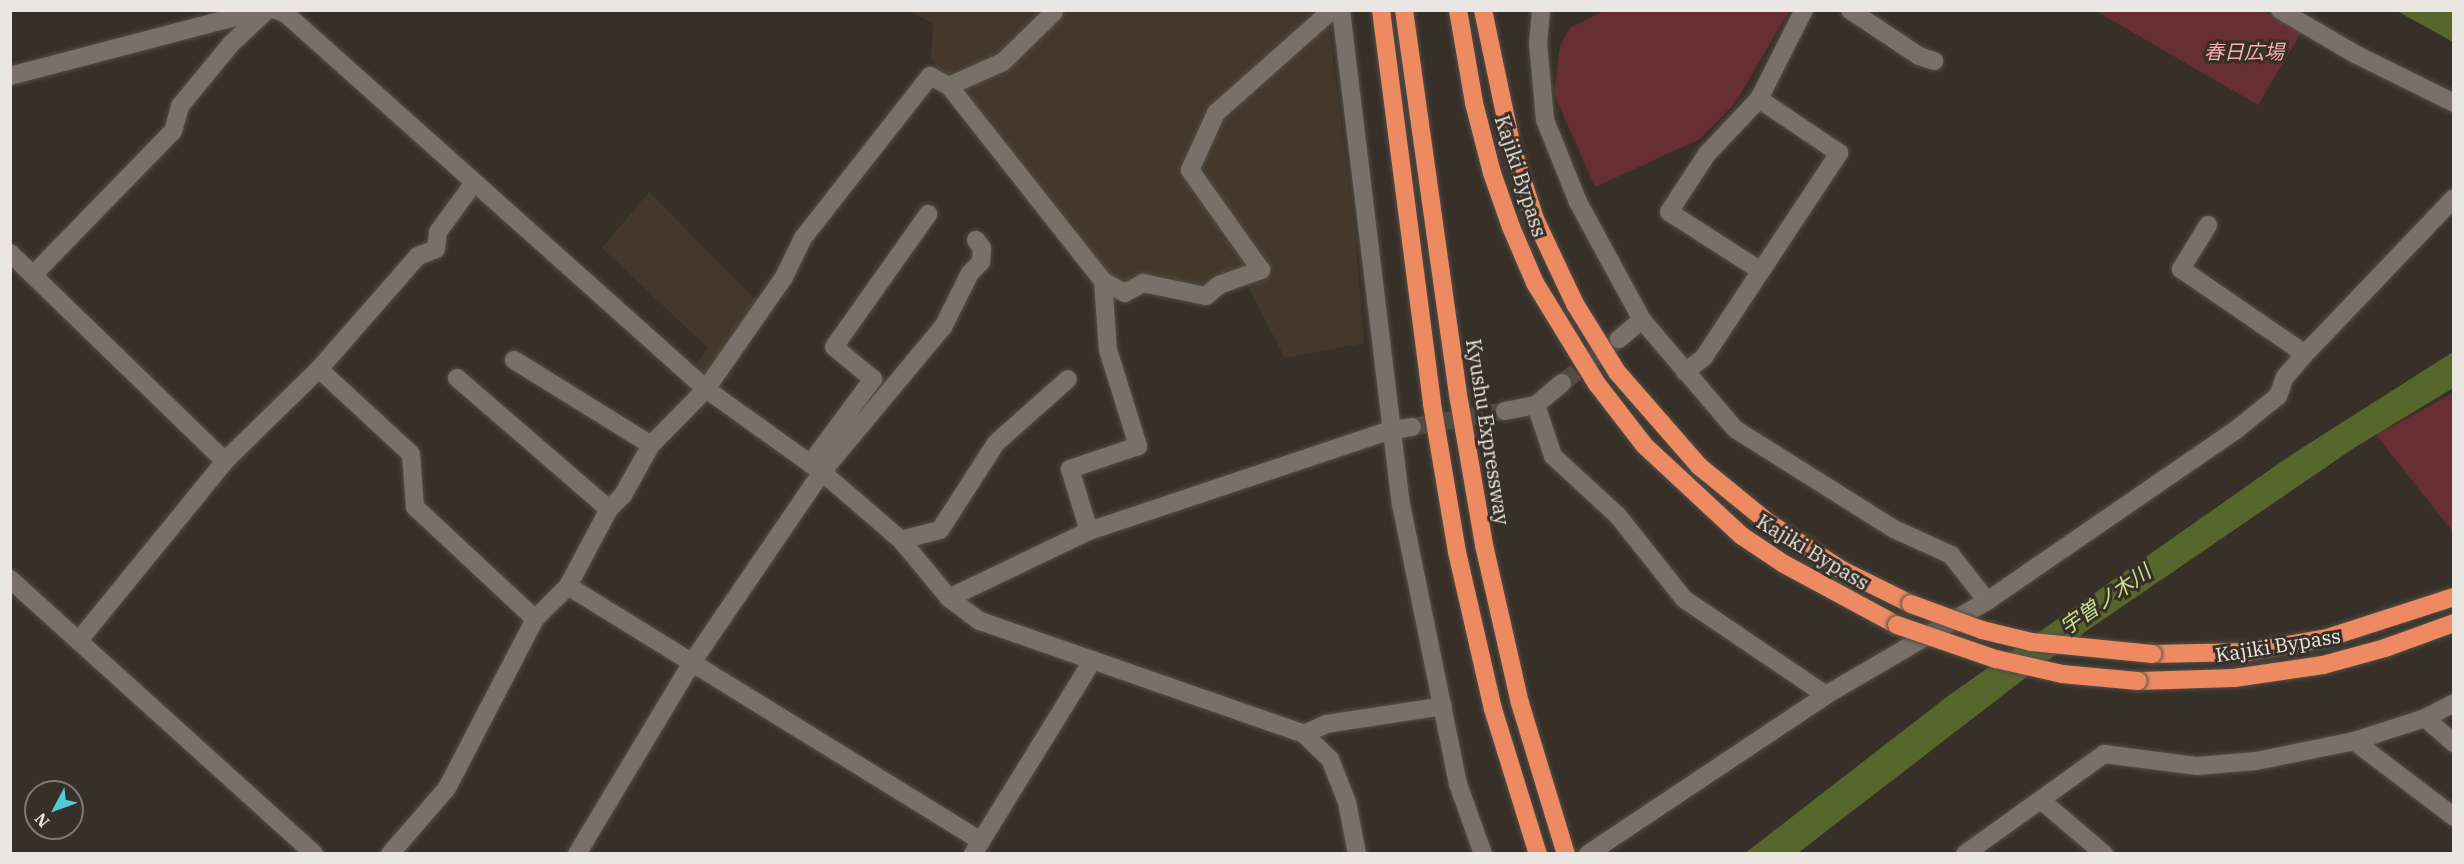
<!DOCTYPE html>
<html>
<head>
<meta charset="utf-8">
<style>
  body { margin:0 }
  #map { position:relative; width:2464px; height:864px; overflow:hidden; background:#373028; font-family:"IBM Plex Serif","Noto Sans JP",serif }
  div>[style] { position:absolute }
  .built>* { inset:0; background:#44382c }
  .green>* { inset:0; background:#672f34 }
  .water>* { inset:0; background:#57672c }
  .minor-tunnel>* { height:18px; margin-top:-9px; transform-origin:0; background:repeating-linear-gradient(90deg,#524b44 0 18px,transparent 0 27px) }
  .roads { filter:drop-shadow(0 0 2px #534e47) drop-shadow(0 0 2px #534e47) }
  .minor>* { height:18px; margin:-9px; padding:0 9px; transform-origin:9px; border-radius:9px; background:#797169 }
  .highway>* { height:18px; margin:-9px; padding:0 9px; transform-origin:9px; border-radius:9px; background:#ed8a62 }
  .bridges { filter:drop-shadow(0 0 2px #534e47) drop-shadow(0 0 2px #534e47) }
  .highway-bridge>* { height:18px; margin:-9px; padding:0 9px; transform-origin:9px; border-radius:9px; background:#ed8a62 }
  span { translate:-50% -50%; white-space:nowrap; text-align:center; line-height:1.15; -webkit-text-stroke:6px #373028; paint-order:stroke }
  .park-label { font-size:20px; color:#fcaeb3; font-style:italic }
  .street-label { font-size:20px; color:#eae6e1 }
  .water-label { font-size:21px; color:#c8e18a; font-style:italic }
  .frame { position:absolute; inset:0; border:12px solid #eae6e1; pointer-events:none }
  .north { position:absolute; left:24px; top:780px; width:60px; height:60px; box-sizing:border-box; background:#373028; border:2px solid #7f7972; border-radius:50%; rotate:229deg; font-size:16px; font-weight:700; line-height:24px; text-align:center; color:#eae6e1 }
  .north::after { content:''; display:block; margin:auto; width:21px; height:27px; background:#51ccd4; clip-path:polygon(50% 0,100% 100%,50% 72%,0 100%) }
</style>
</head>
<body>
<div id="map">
  <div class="built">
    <i style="clip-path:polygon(911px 11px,1327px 11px,1355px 231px,1364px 343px,1285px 358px,1243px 277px,1192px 301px,1112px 289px,931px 59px,933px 24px)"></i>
    <i style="clip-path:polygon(649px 192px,762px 306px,708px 387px,691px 371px,708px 348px,602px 248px)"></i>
  </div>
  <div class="green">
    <i style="clip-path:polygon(1605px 10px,1789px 10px,1789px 11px,1735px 103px,1700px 139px,1595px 187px,1554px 94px,1560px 46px,1570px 28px)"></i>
    <i style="clip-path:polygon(2096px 11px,2264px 11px,2301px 33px,2258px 105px)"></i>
    <i style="clip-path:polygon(2453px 393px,2453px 532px,2376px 435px)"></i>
  </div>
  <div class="water">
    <i style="clip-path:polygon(2397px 11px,2453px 11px,2453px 42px)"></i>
    <i style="clip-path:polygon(2453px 352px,2453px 388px,2354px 448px,2085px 632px,1798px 853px,1744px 854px,1948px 696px,2291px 455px)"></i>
  </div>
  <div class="minor-tunnel">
    <i style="left:1562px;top:383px;width:72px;rotate:-37.7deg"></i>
    <i style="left:1412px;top:427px;width:94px;rotate:-9.8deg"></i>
  </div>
  <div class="roads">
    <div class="minor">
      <i style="left:275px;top:10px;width:10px;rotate:17deg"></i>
      <i style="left:285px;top:13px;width:564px;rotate:41.77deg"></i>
      <i style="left:706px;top:389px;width:143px;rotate:35.6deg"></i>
      <i style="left:822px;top:472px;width:104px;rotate:40.7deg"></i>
      <i style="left:901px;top:540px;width:75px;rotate:50.4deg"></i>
      <i style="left:949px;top:598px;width:39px;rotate:37deg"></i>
      <i style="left:980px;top:621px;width:343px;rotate:19.2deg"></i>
      <i style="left:1304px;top:734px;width:36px;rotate:44deg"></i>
      <i style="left:1330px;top:759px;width:46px;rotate:68.4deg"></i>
      <i style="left:1347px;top:802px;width:53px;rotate:79.1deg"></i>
      <i style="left:1341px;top:10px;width:498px;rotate:83.1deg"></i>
      <i style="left:1401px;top:504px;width:286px;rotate:78.5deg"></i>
      <i style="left:1458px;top:784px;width:74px;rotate:70.3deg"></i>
      <i style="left:1541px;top:10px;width:33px;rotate:95deg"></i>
      <i style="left:1538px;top:43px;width:77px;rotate:84.8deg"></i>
      <i style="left:1545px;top:120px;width:88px;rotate:68.1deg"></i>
      <i style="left:1578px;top:202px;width:134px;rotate:61.5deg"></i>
      <i style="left:1642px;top:320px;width:143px;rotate:49.5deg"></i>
      <i style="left:1735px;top:429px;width:188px;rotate:32.2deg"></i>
      <i style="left:1894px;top:529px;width:63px;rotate:24.5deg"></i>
      <i style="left:1951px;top:555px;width:58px;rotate:52deg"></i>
      <i style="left:1850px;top:10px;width:83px;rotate:33.7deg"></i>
      <i style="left:1919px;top:56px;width:16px;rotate:18deg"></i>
      <i style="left:2280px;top:10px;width:87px;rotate:30.4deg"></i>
      <i style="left:2355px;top:54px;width:110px;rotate:26.3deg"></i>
      <i style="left:10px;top:76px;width:260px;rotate:-14.7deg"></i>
      <i style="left:949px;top:86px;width:59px;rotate:-24deg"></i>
      <i style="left:1003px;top:62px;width:71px;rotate:-44.4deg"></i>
      <i style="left:2208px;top:225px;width:52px;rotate:121.5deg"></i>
      <i style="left:2181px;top:269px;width:150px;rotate:34.4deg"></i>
      <i style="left:10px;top:253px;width:299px;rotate:44.1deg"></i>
      <i style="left:1761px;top:271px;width:109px;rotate:-147.3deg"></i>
      <i style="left:1669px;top:212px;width:69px;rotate:-56.8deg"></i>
      <i style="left:1707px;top:154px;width:76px;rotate:-46.6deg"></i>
      <i style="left:1759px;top:99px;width:100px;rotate:-63.2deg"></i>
      <i style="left:34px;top:274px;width:199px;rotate:-45.8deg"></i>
      <i style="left:173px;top:131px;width:26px;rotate:-74deg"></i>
      <i style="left:180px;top:106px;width:80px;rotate:-50.6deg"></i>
      <i style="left:231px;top:44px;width:50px;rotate:-43.4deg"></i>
      <i style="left:1103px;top:281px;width:25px;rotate:29deg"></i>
      <i style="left:1125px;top:293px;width:21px;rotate:-29deg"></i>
      <i style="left:1143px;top:283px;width:64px;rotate:11.7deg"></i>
      <i style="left:1206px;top:296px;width:17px;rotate:-40deg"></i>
      <i style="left:1219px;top:285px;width:45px;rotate:-19.7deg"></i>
      <i style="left:1261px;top:270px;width:123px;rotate:-125.4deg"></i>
      <i style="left:1190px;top:170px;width:63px;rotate:-65.5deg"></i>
      <i style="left:1216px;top:113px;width:155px;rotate:-41.6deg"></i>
      <i style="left:1619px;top:339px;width:30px;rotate:-40deg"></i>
      <i style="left:514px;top:360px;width:161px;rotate:31.8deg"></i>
      <i style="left:319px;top:369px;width:125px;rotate:42.7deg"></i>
      <i style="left:411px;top:454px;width:53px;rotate:85.7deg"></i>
      <i style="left:415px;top:507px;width:164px;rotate:43deg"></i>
      <i style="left:1685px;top:372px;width:24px;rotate:-38deg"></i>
      <i style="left:1704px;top:357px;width:245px;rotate:-56.5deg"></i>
      <i style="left:1839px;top:153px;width:97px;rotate:-146deg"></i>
      <i style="left:457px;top:378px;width:201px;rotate:40.8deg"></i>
      <i style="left:1562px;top:383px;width:34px;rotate:140deg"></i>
      <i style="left:1536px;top:405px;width:54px;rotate:71.6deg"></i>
      <i style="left:1553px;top:456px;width:88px;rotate:42.7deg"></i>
      <i style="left:1618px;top:516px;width:106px;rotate:51.5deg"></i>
      <i style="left:1684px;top:599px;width:171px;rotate:34.1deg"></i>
      <i style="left:1505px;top:411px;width:32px;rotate:-11deg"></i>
      <i style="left:810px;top:464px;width:106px;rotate:-53.5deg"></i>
      <i style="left:873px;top:379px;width:50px;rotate:-140.6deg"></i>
      <i style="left:834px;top:347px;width:163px;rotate:-54.7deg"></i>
      <i style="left:901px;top:540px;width:40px;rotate:-14.4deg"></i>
      <i style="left:940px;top:530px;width:103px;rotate:-57.2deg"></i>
      <i style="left:996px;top:443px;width:96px;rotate:-41.6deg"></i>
      <i style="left:10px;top:579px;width:410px;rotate:42.1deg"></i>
      <i style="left:568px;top:586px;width:485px;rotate:31.7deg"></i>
      <i style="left:949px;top:598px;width:155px;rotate:-25.6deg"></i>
      <i style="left:1089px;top:531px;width:318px;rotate:-18.5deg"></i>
      <i style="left:1391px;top:430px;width:21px;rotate:-8deg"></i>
      <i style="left:80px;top:639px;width:230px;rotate:-50.8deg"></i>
      <i style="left:225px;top:461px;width:132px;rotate:-44.4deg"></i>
      <i style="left:319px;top:369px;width:150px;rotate:-48.8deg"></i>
      <i style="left:418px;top:256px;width:19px;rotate:-21deg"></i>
      <i style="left:436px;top:249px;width:17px;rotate:-83deg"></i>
      <i style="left:438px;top:232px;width:59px;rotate:-53.9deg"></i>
      <i style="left:2425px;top:718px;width:38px;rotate:41deg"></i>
      <i style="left:1304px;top:734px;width:24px;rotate:-24deg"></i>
      <i style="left:1326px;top:724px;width:118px;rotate:-8.7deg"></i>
      <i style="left:2354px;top:741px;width:126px;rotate:37.2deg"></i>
      <i style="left:2042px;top:801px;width:82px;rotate:40.5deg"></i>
      <i style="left:390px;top:854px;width:87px;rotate:-49.2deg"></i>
      <i style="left:447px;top:788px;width:191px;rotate:-62.5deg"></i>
      <i style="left:535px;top:619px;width:47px;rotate:-45deg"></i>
      <i style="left:568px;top:586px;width:87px;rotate:-62deg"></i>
      <i style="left:609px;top:509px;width:20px;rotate:-45deg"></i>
      <i style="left:623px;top:495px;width:57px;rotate:-60.8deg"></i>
      <i style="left:651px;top:445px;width:78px;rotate:-45.5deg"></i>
      <i style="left:706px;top:389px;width:136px;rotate:-55.1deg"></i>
      <i style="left:784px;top:277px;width:43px;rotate:-64deg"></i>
      <i style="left:803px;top:238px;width:206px;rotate:-51.9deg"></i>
      <i style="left:930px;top:76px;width:21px;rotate:28deg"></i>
      <i style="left:949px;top:86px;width:248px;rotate:51.7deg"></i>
      <i style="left:1103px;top:281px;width:69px;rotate:85.9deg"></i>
      <i style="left:1108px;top:350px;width:101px;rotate:72.6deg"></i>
      <i style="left:1138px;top:446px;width:72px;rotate:161.3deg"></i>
      <i style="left:1070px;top:469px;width:65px;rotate:73deg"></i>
      <i style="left:577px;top:854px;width:225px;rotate:-59deg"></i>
      <i style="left:693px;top:661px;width:229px;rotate:-55.7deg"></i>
      <i style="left:822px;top:472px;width:189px;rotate:-50.2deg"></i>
      <i style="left:943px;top:327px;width:60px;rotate:-63.4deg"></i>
      <i style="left:970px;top:273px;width:16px;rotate:-45deg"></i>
      <i style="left:981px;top:262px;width:14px;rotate:-86deg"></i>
      <i style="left:982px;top:248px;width:10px;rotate:-127deg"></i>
      <i style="left:973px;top:854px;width:228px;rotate:-58.3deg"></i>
      <i style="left:1588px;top:854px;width:286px;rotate:-33.7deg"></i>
      <i style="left:1826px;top:695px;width:186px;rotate:-30.3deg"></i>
      <i style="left:1987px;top:601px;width:303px;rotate:-34.5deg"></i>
      <i style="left:2237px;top:429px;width:53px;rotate:-38.8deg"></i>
      <i style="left:2278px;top:396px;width:20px;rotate:-70deg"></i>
      <i style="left:2285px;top:377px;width:30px;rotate:-49deg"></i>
      <i style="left:2305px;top:354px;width:216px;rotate:-46.3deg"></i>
      <i style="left:1965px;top:854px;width:171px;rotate:-35.7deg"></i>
      <i style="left:2104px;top:754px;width:94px;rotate:7.4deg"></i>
      <i style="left:2197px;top:766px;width:59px;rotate:-4.8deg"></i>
      <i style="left:2256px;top:761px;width:100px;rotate:-11.5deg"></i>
      <i style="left:2354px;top:741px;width:75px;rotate:-17.9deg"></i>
      <i style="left:2425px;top:718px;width:33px;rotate:-27deg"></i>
    </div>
    <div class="highway">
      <i style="left:1381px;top:10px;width:397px;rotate:82.6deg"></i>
      <i style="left:1432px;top:404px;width:150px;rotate:80.4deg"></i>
      <i style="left:1457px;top:552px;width:161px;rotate:77.1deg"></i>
      <i style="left:1493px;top:709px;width:152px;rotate:72.8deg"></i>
      <i style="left:1404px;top:10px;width:394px;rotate:82deg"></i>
      <i style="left:1459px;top:400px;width:147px;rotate:80.2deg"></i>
      <i style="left:1484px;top:545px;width:162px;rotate:77.2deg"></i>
      <i style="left:1520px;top:703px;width:158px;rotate:73.1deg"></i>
      <i style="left:1458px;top:10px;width:94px;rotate:80.2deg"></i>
      <i style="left:1474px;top:103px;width:72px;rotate:75.6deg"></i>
      <i style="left:1492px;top:173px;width:57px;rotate:70.6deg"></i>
      <i style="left:1511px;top:227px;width:61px;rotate:66.8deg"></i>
      <i style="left:1535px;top:283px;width:119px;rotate:58.5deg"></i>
      <i style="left:1597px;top:384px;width:78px;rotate:52.3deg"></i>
      <i style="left:1645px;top:446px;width:132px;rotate:42.9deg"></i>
      <i style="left:1742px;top:536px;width:50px;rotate:33.7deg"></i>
      <i style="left:1784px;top:564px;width:128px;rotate:28.4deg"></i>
      <i style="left:1483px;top:10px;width:141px;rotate:78.1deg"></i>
      <i style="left:1512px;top:148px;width:75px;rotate:72.1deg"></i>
      <i style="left:1535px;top:219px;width:94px;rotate:64.8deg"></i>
      <i style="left:1575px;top:304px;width:80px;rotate:58.3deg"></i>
      <i style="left:1617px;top:372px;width:125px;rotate:48.9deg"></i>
      <i style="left:1699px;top:466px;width:90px;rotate:39.2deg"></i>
      <i style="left:1769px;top:523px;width:87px;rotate:32.8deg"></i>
      <i style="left:1842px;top:570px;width:77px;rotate:26.2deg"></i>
      <i style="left:2152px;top:654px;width:95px;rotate:-1.2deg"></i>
      <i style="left:2247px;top:652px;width:81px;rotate:-9.9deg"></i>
      <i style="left:2327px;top:638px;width:133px;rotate:-17.9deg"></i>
      <i style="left:2138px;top:681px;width:96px;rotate:-1.8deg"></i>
      <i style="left:2234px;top:678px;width:90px;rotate:-8.3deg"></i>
      <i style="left:2323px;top:665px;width:64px;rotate:-15.3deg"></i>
      <i style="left:2385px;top:648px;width:73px;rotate:-19.9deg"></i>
    </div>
  </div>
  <div class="bridges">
    <div class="highway-bridge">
      <i style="left:1911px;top:604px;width:76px;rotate:20.1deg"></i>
      <i style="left:1982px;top:630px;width:51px;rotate:13.5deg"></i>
      <i style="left:2032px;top:642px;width:121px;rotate:5.7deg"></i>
      <i style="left:1897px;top:625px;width:105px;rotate:19deg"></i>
      <i style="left:1996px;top:659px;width:68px;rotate:12.8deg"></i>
      <i style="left:2062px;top:674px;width:76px;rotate:5.3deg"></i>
    </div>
  </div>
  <div class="park-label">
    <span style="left:2244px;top:51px">春日広場</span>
  </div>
  <div class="street-label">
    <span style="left:1521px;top:176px;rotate:72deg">Kajiki Bypass</span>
    <span style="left:1488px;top:432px;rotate:81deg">Kyushu Expressway</span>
    <span style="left:1813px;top:552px;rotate:31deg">Kajiki Bypass</span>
    <span style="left:2278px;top:645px;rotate:-9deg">Kajiki Bypass</span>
  </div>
  <div class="water-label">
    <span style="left:2105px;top:599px;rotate:-35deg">宇曽ノ木川</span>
  </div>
  <div class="frame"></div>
  <div class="north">N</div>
</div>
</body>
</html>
